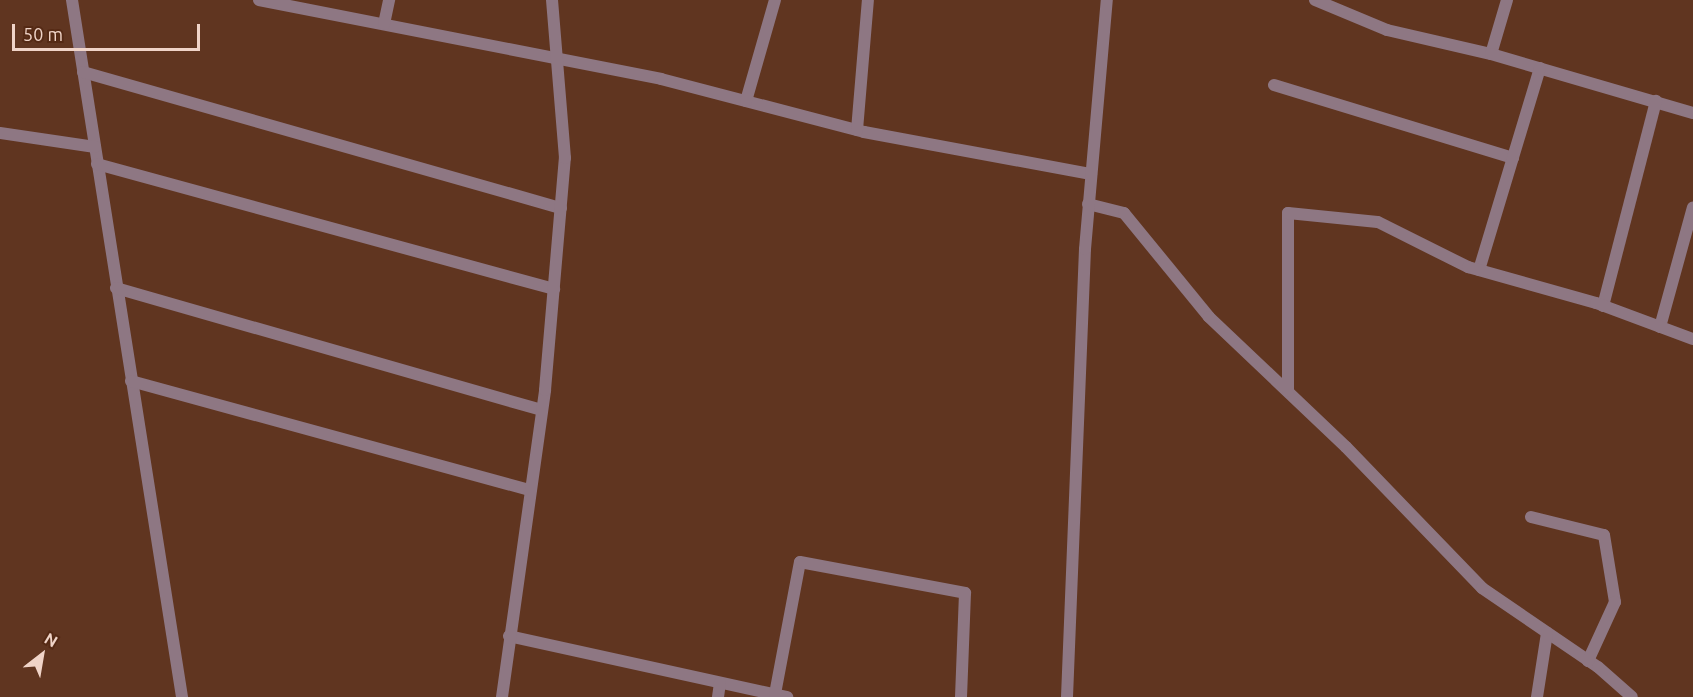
<!DOCTYPE html>
<html>
<head>
<meta charset="utf-8">
<style>
  body { margin:0 }
  #map { position:relative; width:1693px; height:697px; overflow:hidden; background:#603520; font-family:Ubuntu,sans-serif }
  div>[style] { position:absolute }
  .minor>* { height:12px; margin:-6px; padding:0 6px; transform-origin:6px; border-radius:6px; background:#8e7783 }
  .tertiary>* { height:12px; margin:-6px; padding:0 6px; transform-origin:6px; border-radius:6px; background:#8e7783 }
  span { translate:-50% -50%; white-space:nowrap; text-align:center; line-height:1.15; -webkit-text-stroke:5px #552a15; paint-order:stroke }
  .north { position:absolute; left:12px; top:625px; width:60px; height:60px; -webkit-text-stroke:4px #552a15; paint-order:stroke; rotate:31deg; font-size:16px; font-weight:700; line-height:24px; text-align:center; color:#f0d4c8 }
  .north::after { content:''; display:block; margin:auto; width:21px; height:27px; background:#f0d4c8; clip-path:polygon(50% 0,100% 100%,50% 72%,0 100%) }
  .scale { position:absolute; left:12px; top:24px; width:188px; height:27px; box-sizing:border-box; border:3px solid #f0d4c8; border-top:0; padding-left:8px; font-size:18px; line-height:21px; white-space:nowrap; color:#f0d4c8; -webkit-text-stroke:4px #552a15; paint-order:stroke }
</style>
</head>
<body>
<div id="map">
  <div class="minor">
    <i style="left:72px;top:0;width:706px;rotate:81.03deg"></i>
    <i style="left:259px;top:0;width:410px;rotate:11.1deg"></i>
    <i style="left:661px;top:79px;width:210px;rotate:14.6deg"></i>
    <i style="left:864px;top:132px;width:231px;rotate:10.5deg"></i>
    <i style="left:1315px;top:0;width:78px;rotate:22.6deg"></i>
    <i style="left:1387px;top:30px;width:107px;rotate:13deg"></i>
    <i style="left:1507px;top:0;width:56px;rotate:106.5deg"></i>
    <i style="left:1491px;top:54px;width:210px;rotate:16.3deg"></i>
    <i style="left:384px;top:24px;width:25px;rotate:-78deg"></i>
    <i style="left:83px;top:72px;width:497px;rotate:15.9deg"></i>
    <i style="left:1274px;top:85px;width:250px;rotate:17deg"></i>
    <i style="left:746px;top:101px;width:105px;rotate:-74deg"></i>
    <i style="left:857px;top:130px;width:130px;rotate:-85.2deg"></i>
    <i style="left:0;top:133px;width:96px;rotate:8.4deg"></i>
    <i style="left:97px;top:164px;width:474px;rotate:15.3deg"></i>
    <i style="left:1088px;top:204px;width:37px;rotate:14deg"></i>
    <i style="left:1124px;top:213px;width:134px;rotate:50.7deg"></i>
    <i style="left:1209px;top:317px;width:189px;rotate:43.5deg"></i>
    <i style="left:1346px;top:447px;width:196px;rotate:46deg"></i>
    <i style="left:1482px;top:588px;width:140px;rotate:34.3deg"></i>
    <i style="left:1598px;top:667px;width:45px;rotate:41.4deg"></i>
    <i style="left:1479px;top:270px;width:211px;rotate:-73.2deg"></i>
    <i style="left:116px;top:288px;width:443px;rotate:16deg"></i>
    <i style="left:1603px;top:306px;width:212px;rotate:-75.5deg"></i>
    <i style="left:1660px;top:327px;width:124px;rotate:-74.6deg"></i>
    <i style="left:131px;top:381px;width:414px;rotate:15.3deg"></i>
    <i style="left:1288px;top:391px;width:178px;rotate:-90deg"></i>
    <i style="left:1288px;top:213px;width:90px;rotate:5.7deg"></i>
    <i style="left:1378px;top:222px;width:101px;rotate:26.6deg"></i>
    <i style="left:1468px;top:267px;width:133px;rotate:15.7deg"></i>
    <i style="left:1596px;top:303px;width:103px;rotate:20.4deg"></i>
    <i style="left:1531px;top:517px;width:75px;rotate:13.9deg"></i>
    <i style="left:1604px;top:535px;width:68px;rotate:80.7deg"></i>
    <i style="left:1615px;top:602px;width:65px;rotate:114.6deg"></i>
    <i style="left:509px;top:636px;width:285px;rotate:12.4deg"></i>
    <i style="left:775px;top:694px;width:134px;rotate:-79.3deg"></i>
    <i style="left:800px;top:562px;width:168px;rotate:10.6deg"></i>
    <i style="left:965px;top:593px;width:104px;rotate:92.2deg"></i>
    <i style="left:502px;top:697px;width:310px;rotate:-82deg"></i>
    <i style="left:545px;top:390px;width:233px;rotate:-85.1deg"></i>
    <i style="left:565px;top:158px;width:159px;rotate:-94.7deg"></i>
    <i style="left:718px;top:697px;width:14px;rotate:-82deg"></i>
    <i style="left:1537px;top:697px;width:65px;rotate:-81.1deg"></i>
  </div>
  <div class="tertiary">
    <i style="left:1067px;top:697px;width:448px;rotate:-87.7deg"></i>
    <i style="left:1085px;top:249px;width:250px;rotate:-85deg"></i>
  </div>
  <div class="north">N</div>
  <div class="scale">50 m</div>
</div>
</body>
</html>
